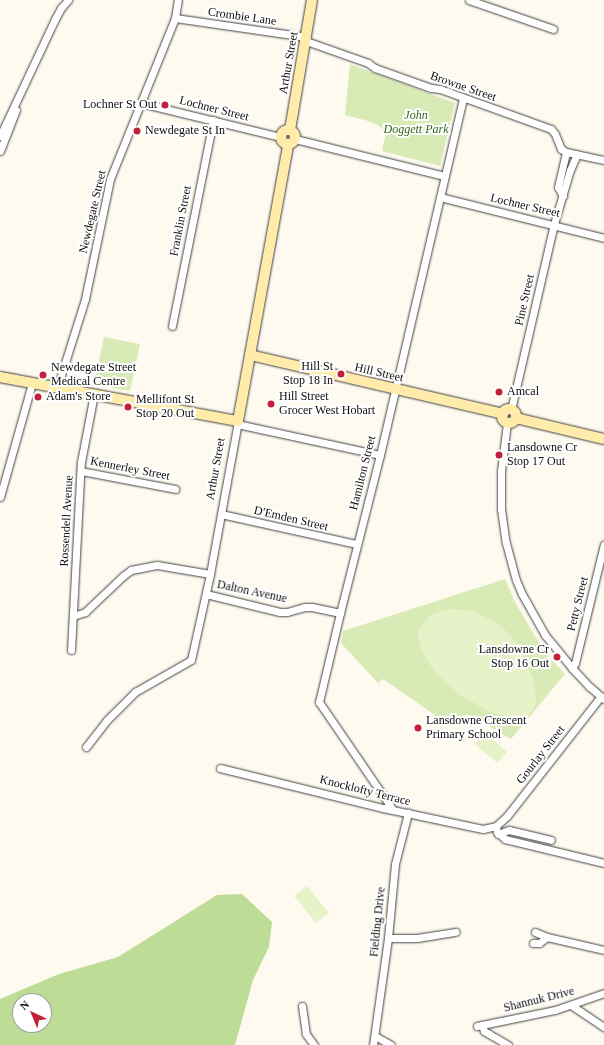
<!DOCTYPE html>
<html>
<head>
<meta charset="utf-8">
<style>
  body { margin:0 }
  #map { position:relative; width:604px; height:1045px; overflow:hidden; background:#fffaef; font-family:Georgia,serif }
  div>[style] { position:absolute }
  .green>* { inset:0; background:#d8ebb7 }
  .forest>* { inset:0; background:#bddc96 }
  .pitch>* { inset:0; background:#e8f2c9 }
  .roads { filter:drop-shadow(0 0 1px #414141) drop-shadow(0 0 1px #414141) }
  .street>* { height:7px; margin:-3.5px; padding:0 3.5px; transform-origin:3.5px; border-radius:3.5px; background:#fff }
  .secondary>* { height:10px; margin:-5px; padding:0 5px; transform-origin:5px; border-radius:5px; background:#ffecaa }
  .secondary>.ring { margin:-5px; padding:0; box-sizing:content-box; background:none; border:10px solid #ffecaa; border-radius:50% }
  .dots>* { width:11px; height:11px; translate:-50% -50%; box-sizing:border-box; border:2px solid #fff; border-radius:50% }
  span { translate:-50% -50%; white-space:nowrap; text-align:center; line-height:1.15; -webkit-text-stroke:4px #fff; paint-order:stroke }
  .street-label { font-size:12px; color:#0e0e0e }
  .poi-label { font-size:12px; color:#0e0e0e }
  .right { translate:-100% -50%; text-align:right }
  .left { translate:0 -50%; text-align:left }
  .park-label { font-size:12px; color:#34681c; font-style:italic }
  .north { position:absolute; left:12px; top:993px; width:40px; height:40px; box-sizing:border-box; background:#fff; border:1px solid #9f9f9f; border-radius:50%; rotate:316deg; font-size:11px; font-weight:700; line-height:16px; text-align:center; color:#0e0e0e }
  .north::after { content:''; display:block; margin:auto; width:14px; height:18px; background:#c3213b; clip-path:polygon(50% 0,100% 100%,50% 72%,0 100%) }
</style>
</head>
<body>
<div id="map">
  <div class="green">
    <i style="clip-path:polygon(350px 64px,455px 103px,440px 166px,382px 151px,386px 133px,378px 125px,368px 121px,345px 115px)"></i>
    <i style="clip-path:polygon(104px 337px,140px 344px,130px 391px,112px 388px,111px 382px,95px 379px)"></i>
    <i style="clip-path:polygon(505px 579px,515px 602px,535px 636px,547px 655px,565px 674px,511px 739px,470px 715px,439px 718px,383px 679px,378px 683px,341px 643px,343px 631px)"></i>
  </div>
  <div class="forest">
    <i style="clip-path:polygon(evenodd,242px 894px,272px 922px,269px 947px,253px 980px,235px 1045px,0 1045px,0 999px,59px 974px,118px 957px,217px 895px,242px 894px,20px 1001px,44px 1001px,44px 1025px,20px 1025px,20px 1001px)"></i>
  </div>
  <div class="pitch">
    <i style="clip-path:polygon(454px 609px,475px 612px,491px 620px,501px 626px,515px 641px,531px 674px,535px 688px,536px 704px,529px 715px,511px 717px,490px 712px,460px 695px,434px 671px,421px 649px,418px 637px,418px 630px,431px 615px,442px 611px)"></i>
    <i style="clip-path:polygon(485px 732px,507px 752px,497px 763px,475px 744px)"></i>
    <i style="clip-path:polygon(307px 886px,329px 913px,316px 923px,294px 896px)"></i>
  </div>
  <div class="roads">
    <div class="street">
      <i style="left:469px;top:0;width:89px;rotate:19deg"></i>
      <i style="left:175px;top:18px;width:133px;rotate:8.2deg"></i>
      <i style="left:306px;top:41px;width:66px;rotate:19.5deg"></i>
      <i style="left:368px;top:63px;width:9px;rotate:36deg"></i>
      <i style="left:375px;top:68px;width:59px;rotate:19.7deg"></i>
      <i style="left:431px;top:88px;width:9px;rotate:6deg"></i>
      <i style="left:440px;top:89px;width:118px;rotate:19.8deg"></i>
      <i style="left:551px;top:129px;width:6px;rotate:51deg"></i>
      <i style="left:555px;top:134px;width:16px;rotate:68deg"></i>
      <i style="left:561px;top:149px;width:6px;rotate:31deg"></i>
      <i style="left:566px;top:152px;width:39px;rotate:12deg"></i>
      <i style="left:141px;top:103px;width:144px;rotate:13.7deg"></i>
      <i style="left:0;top:136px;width:127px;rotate:-64.8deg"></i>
      <i style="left:54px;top:21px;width:15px;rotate:-62deg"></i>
      <i style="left:61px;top:8px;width:11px;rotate:-49deg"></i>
      <i style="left:295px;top:139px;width:154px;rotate:13.9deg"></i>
      <i style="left:0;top:151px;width:44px;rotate:-68.7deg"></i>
      <i style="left:563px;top:196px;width:10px;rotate:-119deg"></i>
      <i style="left:558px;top:187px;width:36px;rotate:-77deg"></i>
      <i style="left:440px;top:197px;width:169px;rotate:14deg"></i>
      <i style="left:172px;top:326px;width:210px;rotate:-78.7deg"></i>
      <i style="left:57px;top:388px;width:93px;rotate:-72.5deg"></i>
      <i style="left:85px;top:299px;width:123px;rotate:-78.2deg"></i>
      <i style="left:110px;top:179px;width:174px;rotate:-68deg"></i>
      <i style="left:175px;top:18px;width:18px;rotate:-81deg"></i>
      <i style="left:511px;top:410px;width:191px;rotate:-77deg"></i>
      <i style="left:554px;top:224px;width:56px;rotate:-73.5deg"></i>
      <i style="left:570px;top:170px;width:17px;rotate:-66deg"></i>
      <i style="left:507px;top:423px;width:48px;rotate:97.1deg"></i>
      <i style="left:501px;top:471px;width:38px;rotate:90deg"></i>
      <i style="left:501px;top:509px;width:34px;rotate:82deg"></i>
      <i style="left:506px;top:543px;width:38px;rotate:75deg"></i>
      <i style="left:516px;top:580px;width:15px;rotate:67deg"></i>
      <i style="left:522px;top:594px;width:47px;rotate:60.7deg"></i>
      <i style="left:545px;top:635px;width:43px;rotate:50.7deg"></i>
      <i style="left:572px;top:668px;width:26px;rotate:47deg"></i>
      <i style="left:590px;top:687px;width:18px;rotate:41deg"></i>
      <i style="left:237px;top:424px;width:146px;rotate:12.2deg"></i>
      <i style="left:81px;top:471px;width:96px;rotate:10.8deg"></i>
      <i style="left:0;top:497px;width:118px;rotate:-74.3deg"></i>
      <i style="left:221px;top:514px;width:138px;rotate:12.5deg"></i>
      <i style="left:206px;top:594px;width:76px;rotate:13.7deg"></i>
      <i style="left:280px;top:612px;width:7px"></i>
      <i style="left:287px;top:612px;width:18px;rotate:-16deg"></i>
      <i style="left:304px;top:607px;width:8px"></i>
      <i style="left:312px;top:607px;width:29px;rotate:12deg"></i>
      <i style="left:73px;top:616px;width:13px;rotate:-18deg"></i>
      <i style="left:85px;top:612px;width:52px;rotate:-43.5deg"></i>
      <i style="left:123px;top:576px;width:10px;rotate:-37deg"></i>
      <i style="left:131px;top:570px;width:26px;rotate:-11deg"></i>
      <i style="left:157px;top:565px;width:54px;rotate:9.6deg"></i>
      <i style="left:71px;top:650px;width:188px;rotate:-87deg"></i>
      <i style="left:81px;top:462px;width:69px;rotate:-79.2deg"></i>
      <i style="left:572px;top:668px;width:6px;rotate:-59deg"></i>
      <i style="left:575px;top:663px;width:122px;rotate:-76.3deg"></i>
      <i style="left:86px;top:747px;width:34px;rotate:-52deg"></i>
      <i style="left:107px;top:720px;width:40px;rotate:-45deg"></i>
      <i style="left:135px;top:692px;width:64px;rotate:-29.7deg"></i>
      <i style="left:191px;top:660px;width:88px;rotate:-77.5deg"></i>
      <i style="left:210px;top:574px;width:156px;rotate:-79.6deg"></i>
      <i style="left:220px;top:768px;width:168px;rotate:13.8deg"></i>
      <i style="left:383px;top:808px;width:102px;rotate:11.9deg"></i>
      <i style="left:483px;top:829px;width:13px;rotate:-13deg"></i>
      <i style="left:496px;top:826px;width:6px;rotate:81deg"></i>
      <i style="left:497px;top:832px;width:11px;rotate:41deg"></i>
      <i style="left:505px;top:839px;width:102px;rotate:13.6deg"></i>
      <i style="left:393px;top:810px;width:131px;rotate:-124.4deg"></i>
      <i style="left:319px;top:702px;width:91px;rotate:-76.7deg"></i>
      <i style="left:340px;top:613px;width:163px;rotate:-75.8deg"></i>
      <i style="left:380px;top:455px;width:366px;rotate:-76.9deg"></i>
      <i style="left:496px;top:826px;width:15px;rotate:-42deg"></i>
      <i style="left:507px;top:816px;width:152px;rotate:-51.9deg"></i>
      <i style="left:498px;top:834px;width:12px;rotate:-20deg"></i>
      <i style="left:509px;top:830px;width:43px;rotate:13.4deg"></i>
      <i style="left:535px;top:932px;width:13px;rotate:23deg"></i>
      <i style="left:547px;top:937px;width:58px;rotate:12.8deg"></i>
      <i style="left:388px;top:938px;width:29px"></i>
      <i style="left:417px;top:938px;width:39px;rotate:-9deg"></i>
      <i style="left:533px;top:943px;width:6px"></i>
      <i style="left:539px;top:943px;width:10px;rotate:-37deg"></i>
      <i style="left:571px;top:1005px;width:40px;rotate:34deg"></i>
      <i style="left:302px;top:1006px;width:28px;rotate:82deg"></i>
      <i style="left:306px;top:1034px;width:14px;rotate:54deg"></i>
      <i style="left:482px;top:1025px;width:6px;rotate:72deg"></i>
      <i style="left:484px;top:1031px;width:6px;rotate:31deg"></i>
      <i style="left:489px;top:1034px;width:22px;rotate:30deg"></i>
      <i style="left:477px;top:1026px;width:80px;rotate:-11.6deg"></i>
      <i style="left:555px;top:1010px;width:52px;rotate:-19.1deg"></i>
      <i style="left:375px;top:1036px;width:18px;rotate:29deg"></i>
      <i style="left:373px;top:1045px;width:108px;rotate:-82deg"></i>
      <i style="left:388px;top:938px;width:74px;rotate:-84.6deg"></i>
      <i style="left:395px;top:864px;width:53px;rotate:-75.7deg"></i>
    </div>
    <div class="secondary">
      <i class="ring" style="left:281px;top:130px;width:4px;height:4px"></i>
      <i style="left:290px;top:130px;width:132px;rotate:-80.4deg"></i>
      <i style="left:250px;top:355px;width:260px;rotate:13.1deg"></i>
      <i style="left:0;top:377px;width:242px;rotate:10.5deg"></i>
      <i style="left:238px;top:421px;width:280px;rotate:-79.7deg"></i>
      <i class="ring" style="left:502px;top:409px;width:4px;height:4px"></i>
      <i style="left:516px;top:418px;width:90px;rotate:13.4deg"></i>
    </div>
  </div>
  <div class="dots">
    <i style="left:165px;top:105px;background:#c3213b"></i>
    <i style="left:137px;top:131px;background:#c3213b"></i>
    <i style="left:341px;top:374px;background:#c3213b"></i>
    <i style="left:43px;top:375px;background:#c3213b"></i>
    <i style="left:499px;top:392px;background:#c3213b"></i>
    <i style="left:38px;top:397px;background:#c3213b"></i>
    <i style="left:271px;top:404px;background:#c3213b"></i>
    <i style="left:128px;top:407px;background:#c3213b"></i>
    <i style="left:499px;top:455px;background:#c3213b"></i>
    <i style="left:557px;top:657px;background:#c3213b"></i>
    <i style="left:418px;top:728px;background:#c3213b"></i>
  </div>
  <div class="street-label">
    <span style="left:242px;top:17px;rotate:8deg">Crombie Lane</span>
    <span style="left:289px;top:63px;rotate:-80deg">Arthur Street</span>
    <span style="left:463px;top:87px;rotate:19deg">Browne Street</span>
    <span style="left:214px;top:109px;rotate:14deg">Lochner Street</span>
    <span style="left:525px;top:206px;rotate:13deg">Lochner Street</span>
    <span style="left:93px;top:212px;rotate:-77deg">Newdegate Street</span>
    <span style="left:181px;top:221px;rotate:-79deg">Franklin Street</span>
    <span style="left:525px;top:300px;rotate:-77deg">Pine Street</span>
    <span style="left:379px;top:373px;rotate:13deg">Hill Street</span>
    <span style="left:130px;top:469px;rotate:11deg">Kennerley Street</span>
    <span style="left:216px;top:469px;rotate:-80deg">Arthur Street</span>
    <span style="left:363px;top:473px;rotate:-76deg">Hamilton Street</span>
    <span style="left:291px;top:519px;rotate:13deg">D'Emden Street</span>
    <span style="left:67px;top:521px;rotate:-87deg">Rossendell Avenue</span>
    <span style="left:252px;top:592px;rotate:12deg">Dalton Avenue</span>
    <span style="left:578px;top:604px;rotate:-76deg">Petty Street</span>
    <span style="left:541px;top:755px;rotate:-52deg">Gourlay Street</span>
    <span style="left:365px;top:791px;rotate:14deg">Knocklofty Terrace</span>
    <span style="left:378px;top:922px;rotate:-84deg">Fielding Drive</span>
    <span style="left:539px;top:1000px;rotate:-14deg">Shannuk Drive</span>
  </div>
  <div class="poi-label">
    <span class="right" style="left:157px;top:105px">Lochner St Out</span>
    <span class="left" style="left:145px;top:131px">Newdegate St In</span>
    <span class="right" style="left:333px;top:374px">Hill St<br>Stop 18 In</span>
    <span class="left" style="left:51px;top:375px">Newdegate Street<br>Medical Centre</span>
    <span class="left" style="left:507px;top:392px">Amcal</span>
    <span class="left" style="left:46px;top:397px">Adam's Store</span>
    <span class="left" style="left:279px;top:404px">Hill Street<br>Grocer West Hobart</span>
    <span class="left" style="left:136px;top:407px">Mellifont St<br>Stop 20 Out</span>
    <span class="left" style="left:507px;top:455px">Lansdowne Cr<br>Stop 17 Out</span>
    <span class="right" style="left:549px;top:657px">Lansdowne Cr<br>Stop 16 Out</span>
    <span class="left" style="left:426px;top:728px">Lansdowne Crescent<br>Primary School</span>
  </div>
  <div class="park-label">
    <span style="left:416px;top:123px">John<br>Doggett Park</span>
  </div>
  <div class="north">N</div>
</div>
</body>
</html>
